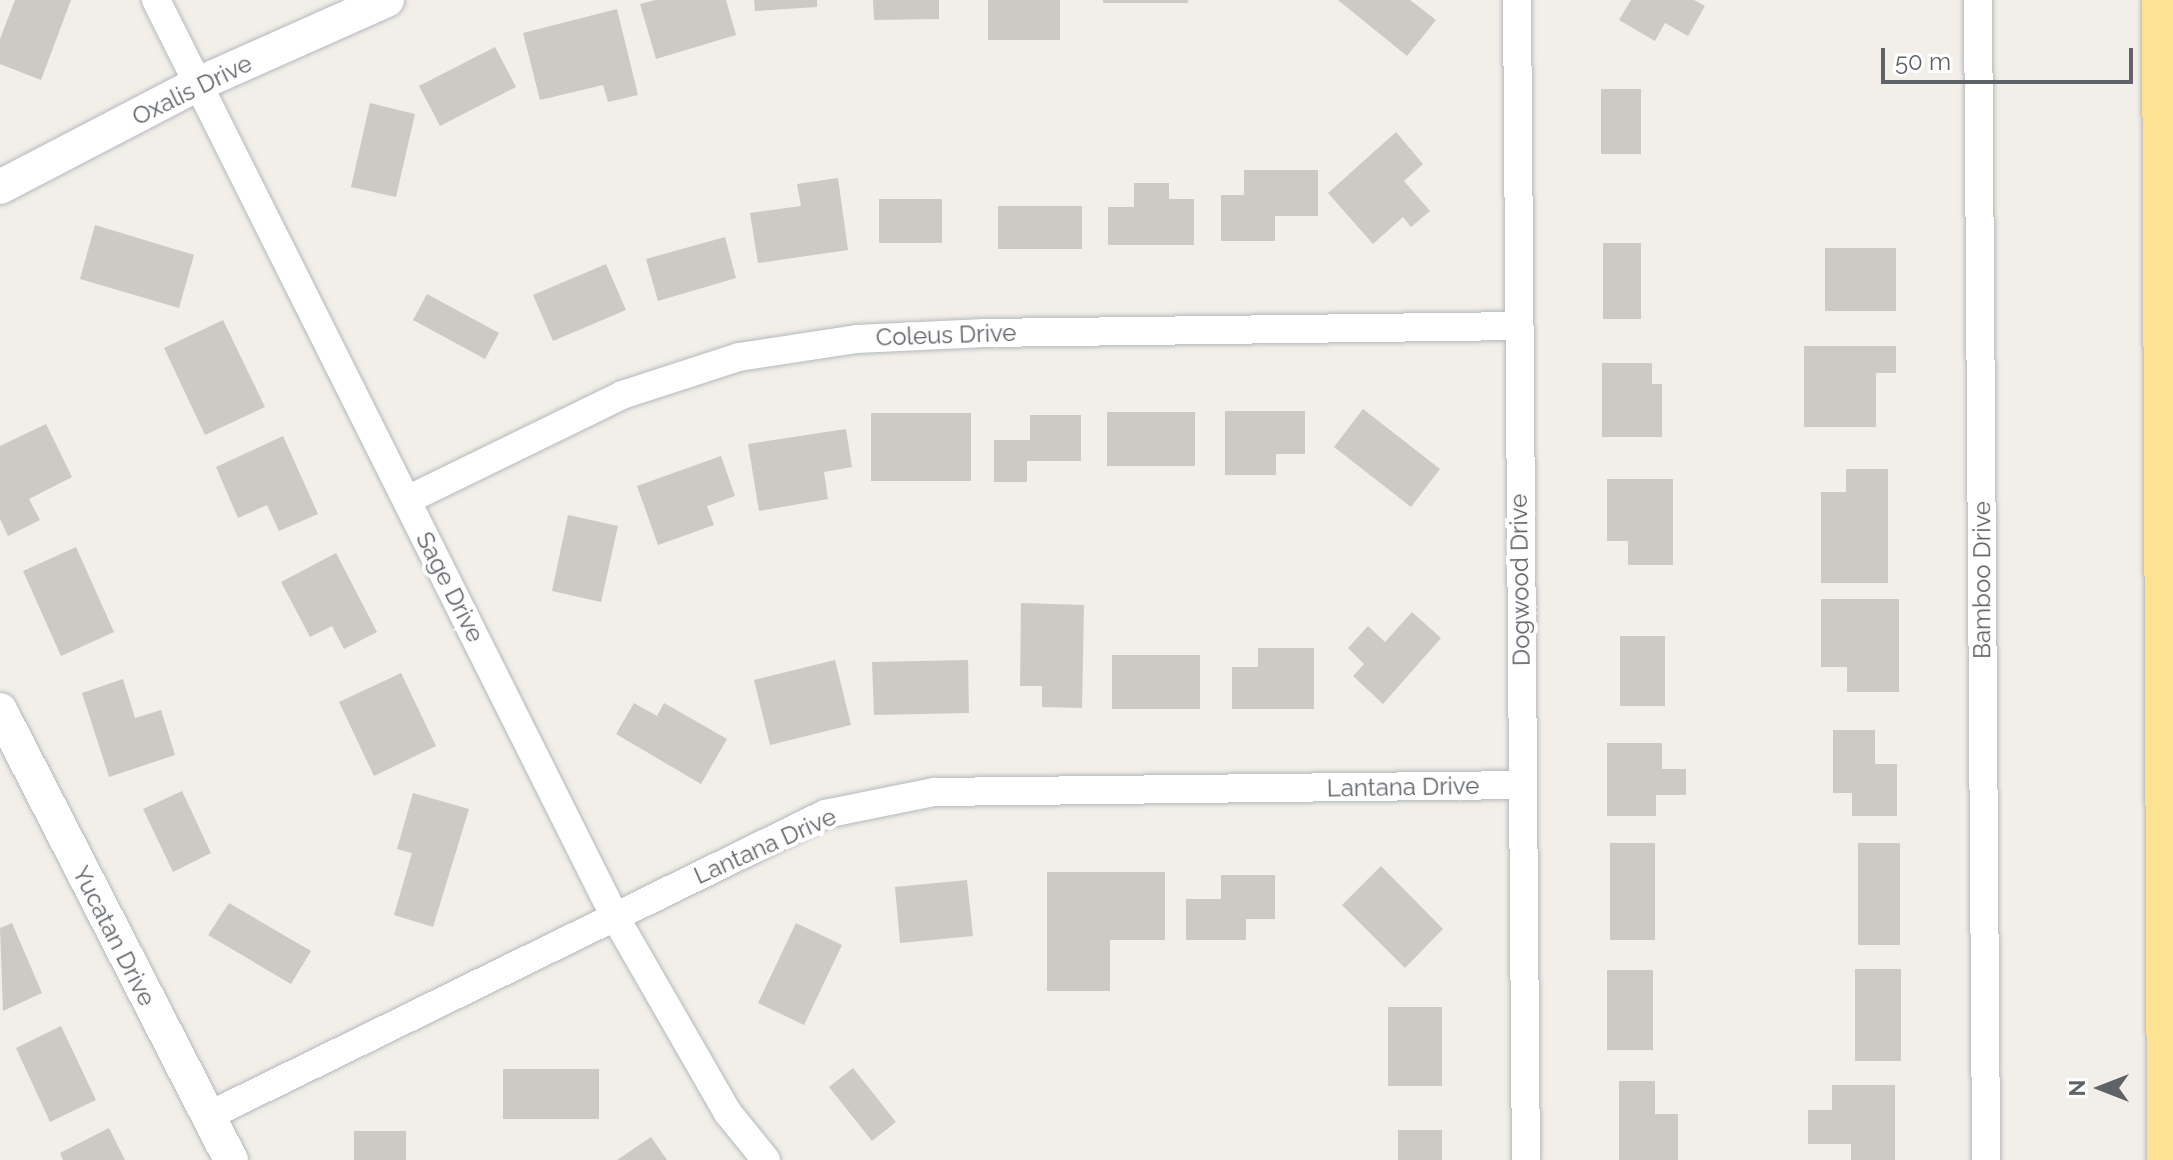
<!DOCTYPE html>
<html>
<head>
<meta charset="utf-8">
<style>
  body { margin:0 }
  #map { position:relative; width:2173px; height:1160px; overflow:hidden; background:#f1efe8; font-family:Raleway,sans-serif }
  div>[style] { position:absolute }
  .building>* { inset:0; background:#cccac5 }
  .roads { filter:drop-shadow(0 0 2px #b5b8bc) drop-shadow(0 0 2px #b5b8bc) }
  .minor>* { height:28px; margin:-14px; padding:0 14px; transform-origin:14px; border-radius:14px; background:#fff }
  .tertiary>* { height:34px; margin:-17px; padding:0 17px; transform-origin:17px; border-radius:17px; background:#fff }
  .motorway>* { height:44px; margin:-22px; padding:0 22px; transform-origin:22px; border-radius:22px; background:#fde293 }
  span { translate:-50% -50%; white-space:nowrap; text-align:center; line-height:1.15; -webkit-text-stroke:8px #fff; paint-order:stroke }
  .street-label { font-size:24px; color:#5f6368 }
  .north { position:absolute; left:2061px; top:1048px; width:80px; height:80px; -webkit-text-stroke:6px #fff; paint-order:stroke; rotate:270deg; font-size:22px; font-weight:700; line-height:32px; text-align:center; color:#5f6368 }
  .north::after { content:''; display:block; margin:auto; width:28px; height:36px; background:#5f6368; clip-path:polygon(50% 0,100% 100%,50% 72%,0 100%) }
  .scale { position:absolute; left:1881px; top:48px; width:252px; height:36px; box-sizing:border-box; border:4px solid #5f6368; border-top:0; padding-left:10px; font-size:24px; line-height:28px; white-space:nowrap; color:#5f6368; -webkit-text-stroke:6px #fff; paint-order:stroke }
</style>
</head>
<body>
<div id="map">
  <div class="building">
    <i style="clip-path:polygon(15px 0,71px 0,41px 80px,0 64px,0 39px)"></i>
    <i style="clip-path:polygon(656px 0,726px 0,736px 35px,656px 59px,640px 4px)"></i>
    <i style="clip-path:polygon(754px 0,817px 0,817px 7px,755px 11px)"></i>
    <i style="clip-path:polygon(873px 0,939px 0,939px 19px,874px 20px)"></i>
    <i style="clip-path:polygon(988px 0,1060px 0,1060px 40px,988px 40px)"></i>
    <i style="clip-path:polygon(1103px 0,1188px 0,1188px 3px,1103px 3px)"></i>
    <i style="clip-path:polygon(1338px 0,1410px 0,1436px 20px,1407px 56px)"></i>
    <i style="clip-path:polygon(1631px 0,1694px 0,1705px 6px,1688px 36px,1665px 23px,1655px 41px,1619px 20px)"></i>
    <i style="clip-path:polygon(617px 9px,638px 95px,608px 102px,603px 85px,540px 100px,523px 33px)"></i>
    <i style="clip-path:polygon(495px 47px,516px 87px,440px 126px,419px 86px)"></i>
    <i style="clip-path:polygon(1601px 89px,1641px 89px,1641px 154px,1601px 154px)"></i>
    <i style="clip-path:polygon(370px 103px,415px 114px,396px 197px,351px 187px)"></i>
    <i style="clip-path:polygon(1396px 132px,1423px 164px,1404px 181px,1430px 211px,1411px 227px,1403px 217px,1373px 244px,1328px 193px)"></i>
    <i style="clip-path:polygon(1244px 170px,1318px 170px,1318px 216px,1275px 216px,1275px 241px,1221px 241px,1221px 195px,1244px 195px)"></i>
    <i style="clip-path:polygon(838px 178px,848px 250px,758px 263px,750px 213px,801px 206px,797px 184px)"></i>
    <i style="clip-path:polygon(1134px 183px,1169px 183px,1169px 199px,1194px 199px,1194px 245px,1108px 245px,1108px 207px,1134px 207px)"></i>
    <i style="clip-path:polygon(879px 199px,942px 199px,942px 243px,879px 243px)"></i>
    <i style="clip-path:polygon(998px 206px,1082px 206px,1082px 249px,998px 249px)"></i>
    <i style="clip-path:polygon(95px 225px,194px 255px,179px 308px,80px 279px)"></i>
    <i style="clip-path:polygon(725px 237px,736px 278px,658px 301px,646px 259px)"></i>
    <i style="clip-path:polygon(1603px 243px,1641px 243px,1641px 319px,1603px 319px)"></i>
    <i style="clip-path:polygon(1825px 248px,1896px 248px,1896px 311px,1825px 311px)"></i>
    <i style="clip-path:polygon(606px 264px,626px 310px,553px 341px,533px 295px)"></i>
    <i style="clip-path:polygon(427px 294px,499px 333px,485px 359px,413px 320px)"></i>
    <i style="clip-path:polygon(223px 320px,265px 407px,205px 435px,164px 348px)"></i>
    <i style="clip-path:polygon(1804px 346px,1896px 346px,1896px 373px,1876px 373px,1876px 427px,1804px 427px)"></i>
    <i style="clip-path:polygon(1602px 363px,1652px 363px,1652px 384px,1662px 384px,1662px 437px,1602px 437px)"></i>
    <i style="clip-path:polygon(1363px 409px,1440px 469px,1411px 507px,1334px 447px)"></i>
    <i style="clip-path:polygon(1225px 411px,1305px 411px,1305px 454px,1276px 454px,1276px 475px,1225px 475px)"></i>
    <i style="clip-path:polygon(1107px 412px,1195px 412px,1195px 466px,1107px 466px)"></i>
    <i style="clip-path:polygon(871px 413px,971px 413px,971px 481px,871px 481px)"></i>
    <i style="clip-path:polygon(1030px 415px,1081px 415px,1081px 461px,1027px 461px,1027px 482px,994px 482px,994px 440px,1030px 440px)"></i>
    <i style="clip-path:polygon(46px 424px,72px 477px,29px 499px,40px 520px,8px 536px,0 519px,0 446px)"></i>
    <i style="clip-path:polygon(846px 429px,852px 467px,824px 472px,828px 499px,759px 511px,748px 444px)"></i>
    <i style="clip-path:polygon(283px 436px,318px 514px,279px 531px,267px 505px,238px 518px,216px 467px)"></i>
    <i style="clip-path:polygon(721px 456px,735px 496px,707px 506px,714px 525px,658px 545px,637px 486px)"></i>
    <i style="clip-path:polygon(1846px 469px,1888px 469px,1888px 583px,1821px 583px,1821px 492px,1846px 492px)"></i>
    <i style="clip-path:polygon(1607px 479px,1673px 479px,1673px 565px,1628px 565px,1628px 541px,1607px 541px)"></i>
    <i style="clip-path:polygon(568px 515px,618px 526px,601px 602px,552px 591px)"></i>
    <i style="clip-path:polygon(76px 547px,114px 632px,61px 656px,23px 571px)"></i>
    <i style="clip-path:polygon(336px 553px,377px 632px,344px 649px,332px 626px,310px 637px,281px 582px)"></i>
    <i style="clip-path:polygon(1821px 599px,1899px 599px,1899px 692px,1847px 692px,1847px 667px,1821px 667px)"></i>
    <i style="clip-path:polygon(1021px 603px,1084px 605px,1082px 708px,1042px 707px,1042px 686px,1020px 686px)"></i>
    <i style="clip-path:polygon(1412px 612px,1441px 638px,1383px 704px,1353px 676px,1364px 664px,1348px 648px,1368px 626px,1385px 642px)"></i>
    <i style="clip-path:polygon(1620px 636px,1665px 636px,1665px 706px,1620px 706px)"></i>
    <i style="clip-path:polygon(1258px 648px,1314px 648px,1314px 709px,1232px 709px,1232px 667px,1258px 667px)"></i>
    <i style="clip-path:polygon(1112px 655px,1200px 655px,1200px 709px,1112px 709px)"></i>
    <i style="clip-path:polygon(835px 660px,851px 725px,770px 745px,754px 680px)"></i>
    <i style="clip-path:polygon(968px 660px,969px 713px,874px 715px,872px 662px)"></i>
    <i style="clip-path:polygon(401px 673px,436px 746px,374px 776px,339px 702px)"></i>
    <i style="clip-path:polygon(123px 679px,135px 718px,161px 710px,175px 755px,109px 777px,82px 693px)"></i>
    <i style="clip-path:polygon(634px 703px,657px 716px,664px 703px,727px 739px,701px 784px,616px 734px)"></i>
    <i style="clip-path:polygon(1833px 730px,1875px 730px,1875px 764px,1897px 764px,1897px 816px,1852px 816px,1852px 793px,1833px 793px)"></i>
    <i style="clip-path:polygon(1607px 743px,1662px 743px,1662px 769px,1686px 769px,1686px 795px,1656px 795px,1656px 816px,1607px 816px)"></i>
    <i style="clip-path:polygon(182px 791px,211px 853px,173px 872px,143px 809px)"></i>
    <i style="clip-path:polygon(413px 793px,469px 809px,433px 927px,394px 915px,412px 853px,397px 849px)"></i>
    <i style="clip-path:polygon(1610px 843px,1655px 843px,1655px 940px,1610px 940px)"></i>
    <i style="clip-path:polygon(1858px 843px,1900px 843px,1900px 945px,1858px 945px)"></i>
    <i style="clip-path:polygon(1381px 866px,1443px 929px,1405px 968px,1342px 905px)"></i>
    <i style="clip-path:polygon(1047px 872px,1165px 872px,1165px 940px,1110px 940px,1110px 991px,1047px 991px)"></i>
    <i style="clip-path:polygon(1221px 875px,1275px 875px,1275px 919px,1246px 919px,1246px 940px,1186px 940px,1186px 899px,1221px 899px)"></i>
    <i style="clip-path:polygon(967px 880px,973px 936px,900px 943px,895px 887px)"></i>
    <i style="clip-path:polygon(229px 903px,311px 951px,291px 984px,208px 935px)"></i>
    <i style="clip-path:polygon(12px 923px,42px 993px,3px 1011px,0 928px)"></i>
    <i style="clip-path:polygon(796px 923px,842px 945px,804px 1025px,758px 1003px)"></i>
    <i style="clip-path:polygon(1855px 969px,1901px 969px,1901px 1061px,1855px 1061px)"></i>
    <i style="clip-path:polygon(1607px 970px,1653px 970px,1653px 1050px,1607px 1050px)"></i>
    <i style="clip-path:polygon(1388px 1007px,1442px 1007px,1442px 1086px,1388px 1086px)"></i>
    <i style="clip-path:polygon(61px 1026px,96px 1100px,50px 1122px,16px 1048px)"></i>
    <i style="clip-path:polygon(853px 1068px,896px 1122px,872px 1141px,829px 1087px)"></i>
    <i style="clip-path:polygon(503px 1069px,599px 1069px,599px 1119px,503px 1119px)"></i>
    <i style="clip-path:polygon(1619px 1081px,1655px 1081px,1655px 1114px,1678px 1114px,1678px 1160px,1619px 1160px)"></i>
    <i style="clip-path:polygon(1832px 1085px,1895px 1085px,1895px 1160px,1851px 1160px,1851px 1144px,1808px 1144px,1808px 1110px,1832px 1110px)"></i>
    <i style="clip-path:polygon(109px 1128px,125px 1160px,63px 1160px,60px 1153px)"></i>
    <i style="clip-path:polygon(1398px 1130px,1442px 1130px,1442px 1160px,1398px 1160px)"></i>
    <i style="clip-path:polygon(354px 1131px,406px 1131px,406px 1160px,354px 1160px)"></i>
    <i style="clip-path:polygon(651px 1137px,667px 1160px,617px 1160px)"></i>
  </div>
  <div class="roads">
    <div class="minor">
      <i style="left:156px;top:0;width:1023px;rotate:63.41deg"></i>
      <i style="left:614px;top:915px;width:228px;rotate:60.1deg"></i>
      <i style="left:728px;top:1113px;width:60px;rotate:51deg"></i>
      <i style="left:1517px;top:0;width:1160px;rotate:89.56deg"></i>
      <i style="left:1978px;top:0;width:1160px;rotate:89.6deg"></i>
      <i style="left:407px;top:500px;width:239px;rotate:-26deg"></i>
      <i style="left:622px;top:395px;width:123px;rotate:-18deg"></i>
      <i style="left:739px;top:357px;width:119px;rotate:-8.7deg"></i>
      <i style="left:857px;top:339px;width:128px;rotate:-2.7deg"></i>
      <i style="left:985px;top:333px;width:532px;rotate:-0.75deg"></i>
      <i style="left:206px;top:1117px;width:689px;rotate:-26.08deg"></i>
      <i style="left:825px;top:814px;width:111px;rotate:-11.4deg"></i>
      <i style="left:934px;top:792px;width:588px;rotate:-0.68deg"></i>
    </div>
    <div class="tertiary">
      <i style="left:0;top:187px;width:223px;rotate:-27.5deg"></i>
      <i style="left:198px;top:84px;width:207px;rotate:-24deg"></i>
      <i style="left:0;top:710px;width:506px;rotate:62.83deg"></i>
    </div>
    <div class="motorway">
      <i style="left:2164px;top:0;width:1160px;rotate:89.75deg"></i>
    </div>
  </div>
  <div class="street-label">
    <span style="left:192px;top:90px;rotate:-26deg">Oxalis Drive</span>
    <span style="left:946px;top:335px;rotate:-2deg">Coleus Drive</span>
    <span style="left:1520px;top:580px;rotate:-91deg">Dogwood Drive</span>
    <span style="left:1982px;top:580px;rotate:-90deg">Bamboo Drive</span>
    <span style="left:450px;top:587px;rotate:63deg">Sage Drive</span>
    <span style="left:1403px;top:787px;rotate:-1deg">Lantana Drive</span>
    <span style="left:765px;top:846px;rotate:-24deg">Lantana Drive</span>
    <span style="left:114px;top:936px;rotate:63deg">Yucatan Drive</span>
  </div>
  <div class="north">N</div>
  <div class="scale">50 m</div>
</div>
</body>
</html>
